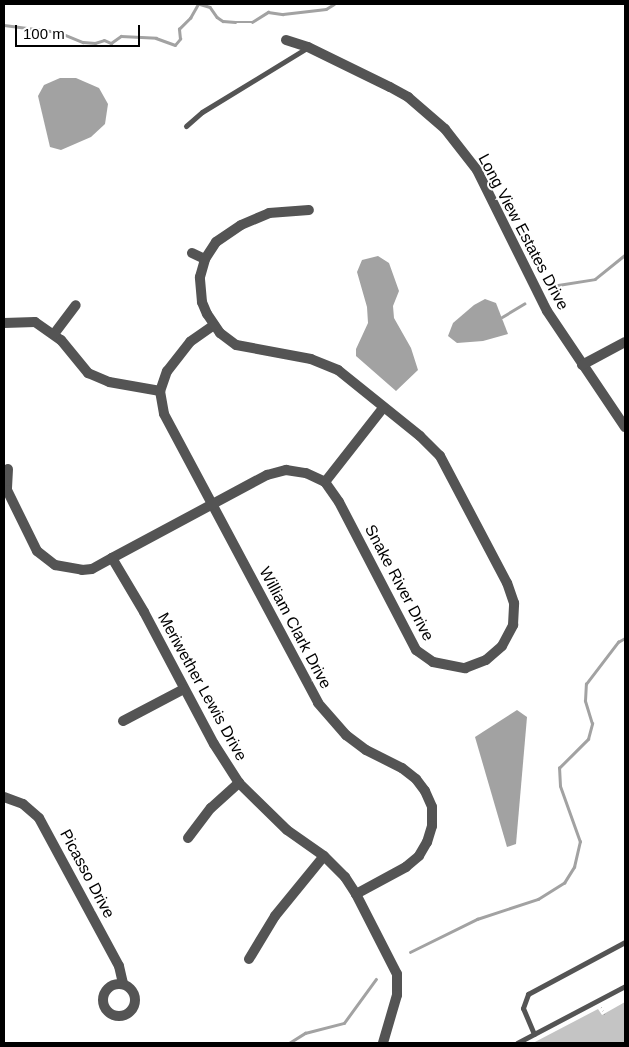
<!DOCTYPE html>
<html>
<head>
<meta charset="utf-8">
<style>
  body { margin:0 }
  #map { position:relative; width:629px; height:1047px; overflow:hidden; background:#fff; font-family:Arial,sans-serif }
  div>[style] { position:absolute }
  .water>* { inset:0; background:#a2a2a2 }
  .stream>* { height:2.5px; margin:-1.25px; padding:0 1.25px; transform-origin:1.25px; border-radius:1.25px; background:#a2a2a2 }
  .building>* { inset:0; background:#c4c4c4 }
  .path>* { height:1px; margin-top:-0.5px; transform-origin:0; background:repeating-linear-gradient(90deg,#767676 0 1px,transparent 0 3.5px) }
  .service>* { height:5px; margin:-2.5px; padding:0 2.5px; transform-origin:2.5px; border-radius:2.5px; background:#545454 }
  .minor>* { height:10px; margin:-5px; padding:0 5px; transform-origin:5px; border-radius:5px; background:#545454 }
  .minor>.ring { margin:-5px; padding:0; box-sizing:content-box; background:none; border:10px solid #545454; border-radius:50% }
  span { translate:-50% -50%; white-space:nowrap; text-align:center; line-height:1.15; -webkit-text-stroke:4px #fff; paint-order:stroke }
  .street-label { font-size:16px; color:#000 }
  .frame { position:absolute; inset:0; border:5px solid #000; pointer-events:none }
  .scale { position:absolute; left:15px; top:25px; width:125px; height:22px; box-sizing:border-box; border:2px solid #000; border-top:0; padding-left:6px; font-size:15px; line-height:18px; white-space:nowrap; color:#000; -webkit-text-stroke:4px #fff; paint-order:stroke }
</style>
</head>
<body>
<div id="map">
  <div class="water">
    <i style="clip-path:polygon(60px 78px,76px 78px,99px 88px,108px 104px,105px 124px,91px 137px,61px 150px,50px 147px,38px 96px,44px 85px)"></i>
    <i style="clip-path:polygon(378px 256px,389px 263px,399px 291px,393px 306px,394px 318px,411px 348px,418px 370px,396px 391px,356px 356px,356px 349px,368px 323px,367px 307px,357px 272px,362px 260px)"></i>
    <i style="clip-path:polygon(485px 299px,496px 303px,508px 334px,483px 341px,457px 343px,448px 336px,453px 323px,474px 305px)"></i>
    <i style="clip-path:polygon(517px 710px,527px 717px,516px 844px,507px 847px,475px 737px)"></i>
  </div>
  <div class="stream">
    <i style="left:200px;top:4px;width:10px;rotate:17deg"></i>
    <i style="left:210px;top:7px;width:12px;rotate:55deg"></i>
    <i style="left:217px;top:17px;width:7px;rotate:34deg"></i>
    <i style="left:223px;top:21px;width:12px;rotate:5deg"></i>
    <i style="left:235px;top:22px;width:17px"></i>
    <i style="left:252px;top:22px;width:19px;rotate:-32deg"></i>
    <i style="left:268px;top:12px;width:15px;rotate:8deg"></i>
    <i style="left:283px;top:14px;width:43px;rotate:-6.6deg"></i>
    <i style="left:326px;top:9px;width:9px;rotate:-32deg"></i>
    <i style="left:4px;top:25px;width:54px;rotate:7.4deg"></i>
    <i style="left:58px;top:32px;width:27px;rotate:22deg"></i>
    <i style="left:83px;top:42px;width:12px;rotate:5deg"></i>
    <i style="left:95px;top:43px;width:9px;rotate:-18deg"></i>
    <i style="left:104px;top:40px;width:8px;rotate:23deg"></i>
    <i style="left:111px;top:43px;width:12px;rotate:-35deg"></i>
    <i style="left:121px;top:36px;width:35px;rotate:3deg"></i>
    <i style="left:156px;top:38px;width:20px;rotate:20deg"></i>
    <i style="left:175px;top:45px;width:8px;rotate:-50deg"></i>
    <i style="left:180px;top:39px;width:10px;rotate:-96deg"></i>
    <i style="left:179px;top:29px;width:16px;rotate:-45deg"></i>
    <i style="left:190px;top:18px;width:16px;rotate:-60deg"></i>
    <i style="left:558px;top:285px;width:37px;rotate:-9deg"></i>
    <i style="left:595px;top:279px;width:38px;rotate:-39deg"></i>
    <i style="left:502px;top:317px;width:26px;rotate:-31deg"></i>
    <i style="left:410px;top:952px;width:75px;rotate:-26.2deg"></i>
    <i style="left:477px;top:919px;width:64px;rotate:-18.2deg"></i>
    <i style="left:538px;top:899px;width:31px;rotate:-32deg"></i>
    <i style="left:564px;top:883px;width:19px;rotate:-58deg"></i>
    <i style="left:574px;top:867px;width:26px;rotate:-77deg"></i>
    <i style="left:580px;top:842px;width:59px;rotate:-109.7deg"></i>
    <i style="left:560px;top:786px;width:18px;rotate:-93deg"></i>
    <i style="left:559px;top:768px;width:41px;rotate:-45deg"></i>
    <i style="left:588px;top:739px;width:16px;rotate:-75deg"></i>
    <i style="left:592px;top:724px;width:24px;rotate:-107deg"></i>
    <i style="left:585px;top:701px;width:17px;rotate:-87deg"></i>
    <i style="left:586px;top:684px;width:53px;rotate:-52.7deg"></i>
    <i style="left:618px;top:642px;width:8px;rotate:-30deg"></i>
    <i style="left:289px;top:1043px;width:19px;rotate:-32deg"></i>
    <i style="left:305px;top:1033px;width:40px;rotate:-14.4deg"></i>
    <i style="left:344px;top:1023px;width:54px;rotate:-54deg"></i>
  </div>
  <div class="building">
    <i style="clip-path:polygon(625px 1002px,625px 1043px,533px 1043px,598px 1009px,602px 1015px)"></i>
  </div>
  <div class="path">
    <i style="left:601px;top:1007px;width:8px;rotate:60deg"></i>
  </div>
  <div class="service">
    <i style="left:186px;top:126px;width:21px;rotate:-41deg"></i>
    <i style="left:202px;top:112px;width:123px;rotate:-31.4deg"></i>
    <i style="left:534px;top:1034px;width:28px;rotate:-113deg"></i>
    <i style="left:523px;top:1008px;width:15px;rotate:-70deg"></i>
    <i style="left:528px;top:994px;width:110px;rotate:-28.2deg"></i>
    <i style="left:517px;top:1043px;width:122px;rotate:-27.8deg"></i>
  </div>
  <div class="minor">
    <i style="left:286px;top:40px;width:23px;rotate:18deg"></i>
    <i style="left:308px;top:47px;width:91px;rotate:26deg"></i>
    <i style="left:390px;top:87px;width:21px;rotate:29deg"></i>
    <i style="left:408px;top:97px;width:49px;rotate:40.9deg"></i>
    <i style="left:445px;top:129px;width:52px;rotate:52deg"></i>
    <i style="left:477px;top:170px;width:157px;rotate:63.6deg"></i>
    <i style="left:547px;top:311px;width:140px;rotate:56.1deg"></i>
    <i style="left:192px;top:253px;width:14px;rotate:25deg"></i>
    <i style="left:4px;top:323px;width:31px;rotate:-2deg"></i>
    <i style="left:35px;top:322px;width:32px;rotate:35deg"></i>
    <i style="left:61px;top:340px;width:43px;rotate:50.7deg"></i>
    <i style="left:88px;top:373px;width:23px;rotate:23deg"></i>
    <i style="left:109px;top:382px;width:52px;rotate:10deg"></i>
    <i style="left:214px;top:325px;width:29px;rotate:145deg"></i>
    <i style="left:190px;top:342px;width:37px;rotate:128deg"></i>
    <i style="left:167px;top:371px;width:21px;rotate:109deg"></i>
    <i style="left:160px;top:391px;width:23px;rotate:80deg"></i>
    <i style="left:164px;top:414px;width:327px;rotate:61.9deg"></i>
    <i style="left:318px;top:703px;width:43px;rotate:48.8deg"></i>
    <i style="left:346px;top:735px;width:25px;rotate:37deg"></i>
    <i style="left:366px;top:750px;width:40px;rotate:26.6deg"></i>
    <i style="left:402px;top:768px;width:18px;rotate:38deg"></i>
    <i style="left:416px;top:779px;width:15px;rotate:53deg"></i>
    <i style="left:425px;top:791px;width:17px;rotate:66deg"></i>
    <i style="left:432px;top:807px;width:19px;rotate:90deg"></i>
    <i style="left:432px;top:826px;width:17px;rotate:107deg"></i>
    <i style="left:427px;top:842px;width:16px;rotate:120deg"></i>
    <i style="left:419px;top:856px;width:17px;rotate:140deg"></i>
    <i style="left:406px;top:867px;width:57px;rotate:151.6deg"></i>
    <i style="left:54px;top:334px;width:36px;rotate:-53deg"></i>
    <i style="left:582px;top:365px;width:49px;rotate:-28.1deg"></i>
    <i style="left:8px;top:469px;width:21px;rotate:93deg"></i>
    <i style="left:7px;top:490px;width:68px;rotate:63.8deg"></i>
    <i style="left:37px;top:551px;width:23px;rotate:38deg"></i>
    <i style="left:55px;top:565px;width:27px;rotate:10deg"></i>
    <i style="left:82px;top:570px;width:10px;rotate:-6deg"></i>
    <i style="left:92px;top:569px;width:23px;rotate:-29deg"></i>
    <i style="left:112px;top:558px;width:176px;rotate:-28.2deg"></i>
    <i style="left:267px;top:475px;width:20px;rotate:-15deg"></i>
    <i style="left:286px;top:470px;width:20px;rotate:9deg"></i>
    <i style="left:306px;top:473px;width:21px;rotate:25deg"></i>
    <i style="left:325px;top:482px;width:24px;rotate:55deg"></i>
    <i style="left:339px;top:502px;width:167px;rotate:62.5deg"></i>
    <i style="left:416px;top:650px;width:21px;rotate:35deg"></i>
    <i style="left:433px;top:662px;width:33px;rotate:11deg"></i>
    <i style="left:465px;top:668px;width:22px;rotate:-21deg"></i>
    <i style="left:486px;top:660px;width:21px;rotate:-41deg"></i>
    <i style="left:502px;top:646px;width:24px;rotate:-62deg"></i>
    <i style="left:513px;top:625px;width:22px;rotate:-87deg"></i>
    <i style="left:514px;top:603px;width:21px;rotate:-109deg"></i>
    <i style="left:507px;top:583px;width:144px;rotate:-117.8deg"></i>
    <i style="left:440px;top:456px;width:28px;rotate:-135deg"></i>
    <i style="left:420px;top:436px;width:105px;rotate:-141.2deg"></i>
    <i style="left:338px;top:370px;width:29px;rotate:-158deg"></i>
    <i style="left:311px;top:359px;width:76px;rotate:-169.4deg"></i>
    <i style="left:236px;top:345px;width:20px;rotate:-143deg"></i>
    <i style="left:220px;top:333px;width:23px;rotate:-124deg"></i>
    <i style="left:207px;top:314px;width:13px;rotate:-113deg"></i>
    <i style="left:202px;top:302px;width:25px;rotate:-95deg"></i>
    <i style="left:200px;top:277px;width:19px;rotate:-74deg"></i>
    <i style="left:205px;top:259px;width:20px;rotate:-57deg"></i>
    <i style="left:216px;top:242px;width:30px;rotate:-34deg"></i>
    <i style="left:241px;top:225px;width:30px;rotate:-23deg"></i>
    <i style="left:269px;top:213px;width:40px;rotate:-4.3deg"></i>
    <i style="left:325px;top:482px;width:94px;rotate:-51.9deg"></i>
    <i style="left:112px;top:558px;width:63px;rotate:59.3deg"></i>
    <i style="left:144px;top:612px;width:149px;rotate:62.1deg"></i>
    <i style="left:214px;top:744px;width:46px;rotate:57.3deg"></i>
    <i style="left:239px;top:783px;width:67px;rotate:44.4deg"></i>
    <i style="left:287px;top:830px;width:45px;rotate:35.1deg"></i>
    <i style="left:324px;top:856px;width:30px;rotate:45deg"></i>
    <i style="left:345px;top:877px;width:20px;rotate:57deg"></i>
    <i style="left:356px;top:894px;width:90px;rotate:62.9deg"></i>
    <i style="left:397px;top:974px;width:21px;rotate:90deg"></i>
    <i style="left:397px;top:995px;width:50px;rotate:106.3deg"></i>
    <i style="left:123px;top:721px;width:69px;rotate:-27.7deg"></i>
    <i style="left:4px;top:797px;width:20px;rotate:20deg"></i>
    <i style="left:23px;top:804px;width:21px;rotate:41deg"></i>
    <i style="left:39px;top:818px;width:168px;rotate:61.6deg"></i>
    <i style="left:119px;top:966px;width:18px;rotate:77deg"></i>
    <i style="left:188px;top:838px;width:38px;rotate:-53deg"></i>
    <i style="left:211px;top:808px;width:38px;rotate:-42deg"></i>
    <i style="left:249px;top:959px;width:50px;rotate:-58.8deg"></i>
    <i style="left:275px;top:916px;width:77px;rotate:-50.8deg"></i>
    <i class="ring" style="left:103px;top:984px;width:22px;height:22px"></i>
  </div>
  <div class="street-label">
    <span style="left:523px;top:232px;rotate:62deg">Long View Estates Drive</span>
    <span style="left:399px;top:583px;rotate:62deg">Snake River Drive</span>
    <span style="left:295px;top:628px;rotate:62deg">William Clark Drive</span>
    <span style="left:202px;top:687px;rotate:61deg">Meriwether Lewis Drive</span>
    <span style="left:87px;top:874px;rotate:62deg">Picasso Drive</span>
  </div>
  <div class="frame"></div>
  <div class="scale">100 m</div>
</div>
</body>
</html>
